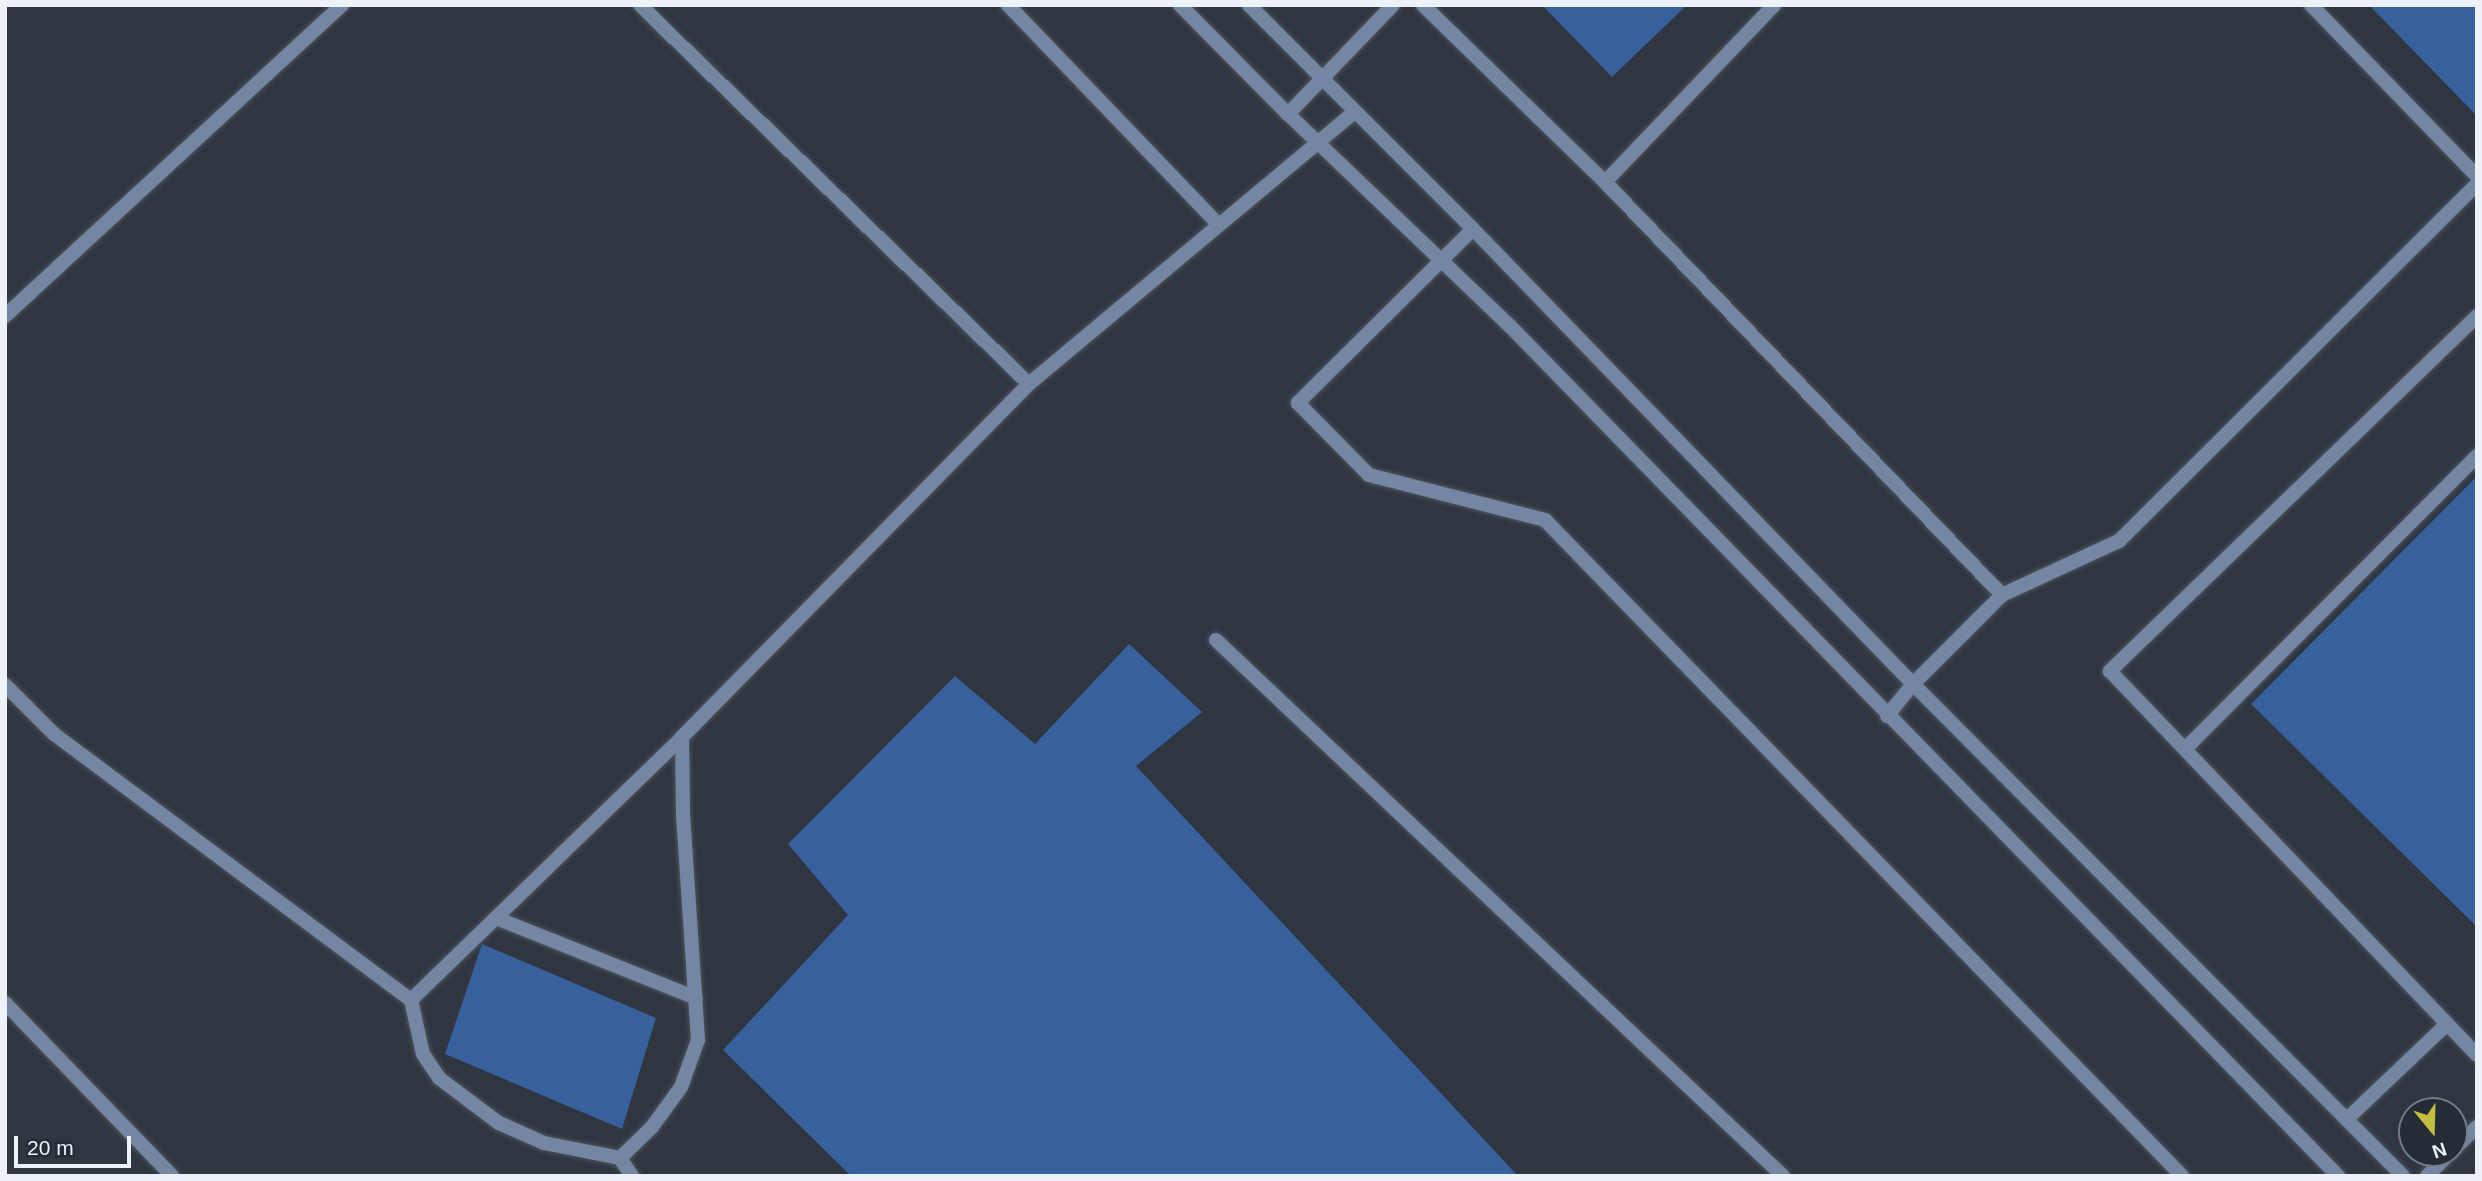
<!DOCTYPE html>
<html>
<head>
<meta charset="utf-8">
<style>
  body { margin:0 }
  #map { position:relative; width:2482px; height:1181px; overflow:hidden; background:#2f3640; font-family:Arial,sans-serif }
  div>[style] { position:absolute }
  .building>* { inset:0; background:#37609c }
  .roads { filter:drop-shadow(0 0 2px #4d545d) drop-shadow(0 0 2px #4d545d) }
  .service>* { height:14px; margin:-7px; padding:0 7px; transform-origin:7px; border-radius:7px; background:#7387a3 }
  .minor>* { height:14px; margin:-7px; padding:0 7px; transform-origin:7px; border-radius:7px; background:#7387a3 }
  span { translate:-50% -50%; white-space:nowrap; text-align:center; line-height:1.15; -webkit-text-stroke:5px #252c35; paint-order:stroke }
  .frame { position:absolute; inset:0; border:7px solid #edf1f8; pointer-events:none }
  .north { position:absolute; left:2398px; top:1097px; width:70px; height:70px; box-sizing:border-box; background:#252c35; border:2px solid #757b83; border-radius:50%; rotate:161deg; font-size:19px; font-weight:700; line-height:28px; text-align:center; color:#edf1f8 }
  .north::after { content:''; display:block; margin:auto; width:24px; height:32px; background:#c1be40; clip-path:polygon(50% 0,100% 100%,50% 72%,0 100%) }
  .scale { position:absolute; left:14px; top:1136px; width:117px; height:32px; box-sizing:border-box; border:4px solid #edf1f8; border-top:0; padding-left:9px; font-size:21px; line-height:24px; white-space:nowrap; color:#edf1f8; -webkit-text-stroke:5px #252c35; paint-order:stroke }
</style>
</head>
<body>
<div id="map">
  <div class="building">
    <i style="clip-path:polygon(1542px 5px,1687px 5px,1612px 77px)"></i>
    <i style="clip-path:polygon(2369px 5px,2477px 5px,2477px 116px)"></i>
    <i style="clip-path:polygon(2477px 476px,2477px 927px,2251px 704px)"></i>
    <i style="clip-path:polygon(1129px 644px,1202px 712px,1136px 766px,1518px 1176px,851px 1176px,723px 1050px,848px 915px,788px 844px,955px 676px,1035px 744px)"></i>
    <i style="clip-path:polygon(482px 944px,656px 1018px,622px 1129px,445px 1054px)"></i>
  </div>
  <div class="roads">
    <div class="service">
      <i style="left:640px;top:5px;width:543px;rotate:44.25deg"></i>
      <i style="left:1008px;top:5px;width:303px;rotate:46.2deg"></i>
      <i style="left:1423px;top:5px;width:254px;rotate:44.2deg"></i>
      <i style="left:1605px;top:182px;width:573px;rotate:46.13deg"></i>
      <i style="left:2311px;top:5px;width:238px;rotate:45.9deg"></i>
      <i style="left:1288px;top:114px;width:151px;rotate:-46.1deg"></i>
      <i style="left:1605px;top:182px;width:245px;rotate:-46.3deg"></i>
      <i style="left:1473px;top:229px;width:247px;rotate:135.2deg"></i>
      <i style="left:1298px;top:403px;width:101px;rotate:45.4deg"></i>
      <i style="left:1369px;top:475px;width:182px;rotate:14.3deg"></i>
      <i style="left:1545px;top:520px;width:914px;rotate:45.84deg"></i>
      <i style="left:5px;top:316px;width:459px;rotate:-42.7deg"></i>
      <i style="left:2477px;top:316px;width:511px;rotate:135.95deg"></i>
      <i style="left:2110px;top:671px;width:531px;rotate:46.3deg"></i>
      <i style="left:1216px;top:640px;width:780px;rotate:43.39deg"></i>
      <i style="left:5px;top:685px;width:69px;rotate:45deg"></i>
      <i style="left:54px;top:734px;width:445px;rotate:36.7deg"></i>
      <i style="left:411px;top:1000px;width:378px;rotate:-44.1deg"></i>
      <i style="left:1887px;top:716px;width:41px;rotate:-50.9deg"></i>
      <i style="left:1913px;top:684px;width:126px;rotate:-45deg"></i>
      <i style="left:2002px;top:595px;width:129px;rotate:-24.8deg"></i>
      <i style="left:2119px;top:541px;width:506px;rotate:-44.92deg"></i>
      <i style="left:2185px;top:749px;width:414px;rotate:-45.1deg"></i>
      <i style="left:496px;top:918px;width:215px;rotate:21.8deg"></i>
      <i style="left:411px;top:1000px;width:55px;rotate:77.5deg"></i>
      <i style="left:423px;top:1054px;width:29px;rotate:56deg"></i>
      <i style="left:439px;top:1078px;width:75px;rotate:36.9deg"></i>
      <i style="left:499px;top:1123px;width:49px;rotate:24deg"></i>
      <i style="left:544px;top:1143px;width:77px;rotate:11.2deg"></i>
      <i style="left:5px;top:1003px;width:240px;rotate:46deg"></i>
      <i style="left:2348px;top:1118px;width:137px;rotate:-43.5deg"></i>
      <i style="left:2454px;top:1149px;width:32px;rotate:-44deg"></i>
      <i style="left:632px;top:1176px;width:22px;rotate:-124deg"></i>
      <i style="left:620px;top:1158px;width:45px;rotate:-44.1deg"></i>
      <i style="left:652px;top:1127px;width:49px;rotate:-54.1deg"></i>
      <i style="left:681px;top:1087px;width:50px;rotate:-70.1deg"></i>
      <i style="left:698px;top:1040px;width:225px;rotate:-93.8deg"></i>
      <i style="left:683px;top:815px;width:78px;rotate:-90.7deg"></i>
      <i style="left:682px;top:737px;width:495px;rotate:-45.5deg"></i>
      <i style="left:1029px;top:384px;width:424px;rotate:-39.9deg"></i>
      <i style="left:2427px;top:1176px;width:33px;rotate:-45deg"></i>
    </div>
    <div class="minor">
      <i style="left:1180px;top:5px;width:153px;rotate:45.3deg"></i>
      <i style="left:1288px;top:114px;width:307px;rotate:43.7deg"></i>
      <i style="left:1510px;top:326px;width:1187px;rotate:45.75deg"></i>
      <i style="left:1249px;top:5px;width:317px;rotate:45deg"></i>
      <i style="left:1473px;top:229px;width:633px;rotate:45.96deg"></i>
      <i style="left:1913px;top:684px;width:694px;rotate:45.12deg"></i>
    </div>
  </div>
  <div class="frame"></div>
  <div class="north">N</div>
  <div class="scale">20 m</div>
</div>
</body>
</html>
